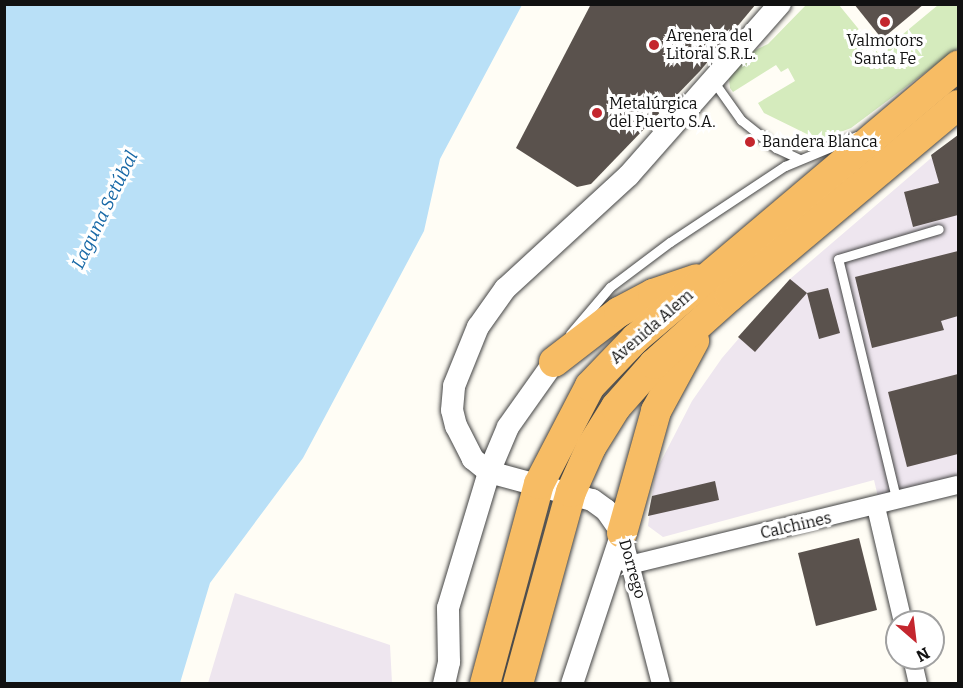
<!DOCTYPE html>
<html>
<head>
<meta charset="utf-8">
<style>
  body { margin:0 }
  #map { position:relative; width:963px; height:688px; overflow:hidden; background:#fffdf5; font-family:Bitter,serif }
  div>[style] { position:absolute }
  .industrial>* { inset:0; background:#eee6ef }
  .green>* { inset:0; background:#d5ebbd }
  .water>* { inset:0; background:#b9e0f7 }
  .building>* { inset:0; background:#5a524d }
  .roads { filter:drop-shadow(0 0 2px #444) drop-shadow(0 0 2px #444) }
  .service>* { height:9px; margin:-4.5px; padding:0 4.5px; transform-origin:4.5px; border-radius:4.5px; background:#fff }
  .minor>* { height:18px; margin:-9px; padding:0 9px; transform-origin:9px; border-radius:9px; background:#fff }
  .tertiary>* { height:22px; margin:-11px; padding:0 11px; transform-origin:11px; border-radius:11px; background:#fff }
  .trunk>* { height:30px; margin:-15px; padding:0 15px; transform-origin:15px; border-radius:15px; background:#f7bc64 }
  .dots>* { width:16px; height:16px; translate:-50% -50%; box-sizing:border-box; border:3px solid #fff; border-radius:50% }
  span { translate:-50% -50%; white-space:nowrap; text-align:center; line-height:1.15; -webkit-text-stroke:6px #fff; paint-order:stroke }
  .poi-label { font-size:16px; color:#111 }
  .left { translate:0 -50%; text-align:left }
  .street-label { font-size:16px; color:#111 }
  .water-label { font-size:18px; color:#1768a6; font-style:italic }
  .frame { position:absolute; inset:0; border:6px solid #111; pointer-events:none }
  .north { position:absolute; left:885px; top:610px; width:60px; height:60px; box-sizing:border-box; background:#fff; border:2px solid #a0a0a0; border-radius:50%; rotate:152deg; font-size:16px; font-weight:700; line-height:24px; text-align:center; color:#111 }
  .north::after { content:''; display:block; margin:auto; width:21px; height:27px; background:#c4262e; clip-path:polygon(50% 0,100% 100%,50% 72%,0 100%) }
</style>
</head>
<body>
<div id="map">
  <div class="industrial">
    <i style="clip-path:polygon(958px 135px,958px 475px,878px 497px,874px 480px,663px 537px,648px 526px,655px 473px,692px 401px,722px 358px,790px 279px)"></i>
    <i style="clip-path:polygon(235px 593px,390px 645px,392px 683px,208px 683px)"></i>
  </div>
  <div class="green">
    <i style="clip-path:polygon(806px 5px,839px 5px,879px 54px,938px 5px,958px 5px,958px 48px,851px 128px,819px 140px,764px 113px,758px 103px,795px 81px,788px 68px,781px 72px,776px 65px,733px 92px,730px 88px,729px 78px,751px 52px,768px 44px)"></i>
  </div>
  <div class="water">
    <i style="clip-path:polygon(4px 5px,522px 5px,440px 159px,424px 231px,303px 458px,210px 583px,180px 683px,5px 683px)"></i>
  </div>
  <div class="building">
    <i style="clip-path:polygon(591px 4px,756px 4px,700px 71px,591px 184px,577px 187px,516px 148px)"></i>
    <i style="clip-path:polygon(854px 4px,924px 4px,882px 39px)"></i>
    <i style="clip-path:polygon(958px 135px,958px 215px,913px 227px,904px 192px,939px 183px,931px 155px)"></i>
    <i style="clip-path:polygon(958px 251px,958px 316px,941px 321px,944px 330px,872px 348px,855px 277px)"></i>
    <i style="clip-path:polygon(790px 279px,807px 293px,755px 352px,738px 337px)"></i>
    <i style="clip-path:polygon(828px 288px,840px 333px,819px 339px,807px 293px)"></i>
    <i style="clip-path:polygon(958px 374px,958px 454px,907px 467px,888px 392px)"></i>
    <i style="clip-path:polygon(715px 481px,719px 500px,648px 516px,652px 496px)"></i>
    <i style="clip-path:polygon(859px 538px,877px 610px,816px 626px,798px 553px)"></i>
  </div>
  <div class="roads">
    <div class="service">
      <i style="left:714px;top:82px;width:47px;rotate:54.6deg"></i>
      <i style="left:741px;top:120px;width:45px;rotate:38.7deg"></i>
      <i style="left:776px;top:148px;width:26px;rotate:25deg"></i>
      <i style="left:570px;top:334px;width:62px;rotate:-49.6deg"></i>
      <i style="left:610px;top:287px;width:75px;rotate:-36.9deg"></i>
      <i style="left:670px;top:242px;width:138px;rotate:-33.5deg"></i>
      <i style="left:785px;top:166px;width:78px;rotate:-22.6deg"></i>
      <i style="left:897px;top:502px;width:250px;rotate:-103.6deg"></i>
      <i style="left:838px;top:259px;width:105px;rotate:-16.5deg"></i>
    </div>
    <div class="minor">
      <i style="left:876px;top:507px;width:118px;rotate:76.8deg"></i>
      <i style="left:622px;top:533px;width:156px;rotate:75.5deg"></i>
      <i style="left:633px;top:564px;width:334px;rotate:-13.7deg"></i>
      <i style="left:912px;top:658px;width:27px;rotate:77deg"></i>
    </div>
    <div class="tertiary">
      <i style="left:444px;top:684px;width:23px;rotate:-77deg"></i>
      <i style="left:449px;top:662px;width:54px;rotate:-91.1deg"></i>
      <i style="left:448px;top:608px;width:142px;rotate:-73.2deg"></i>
      <i style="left:489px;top:472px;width:49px;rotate:-67.1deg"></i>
      <i style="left:508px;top:427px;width:80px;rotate:-54.7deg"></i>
      <i style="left:572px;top:684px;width:159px;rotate:-71.7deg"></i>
      <i style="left:622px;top:533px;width:28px;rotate:-125deg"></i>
      <i style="left:606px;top:510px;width:17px;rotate:-144deg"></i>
      <i style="left:592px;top:500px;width:107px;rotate:-164.8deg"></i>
      <i style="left:489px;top:472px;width:21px;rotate:-141deg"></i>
      <i style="left:473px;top:459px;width:37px;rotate:-117deg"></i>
      <i style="left:456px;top:426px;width:16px;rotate:-104deg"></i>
      <i style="left:452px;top:410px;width:24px;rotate:-85deg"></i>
      <i style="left:454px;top:386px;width:64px;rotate:-67.9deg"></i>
      <i style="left:478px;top:327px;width:47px;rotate:-54.6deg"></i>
      <i style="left:505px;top:289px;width:168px;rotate:-42.6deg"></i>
      <i style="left:629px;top:175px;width:228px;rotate:-48.6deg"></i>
    </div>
    <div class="trunk">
      <i style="left:554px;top:362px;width:82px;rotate:-37.6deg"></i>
      <i style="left:619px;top:312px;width:38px;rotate:-28deg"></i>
      <i style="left:653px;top:294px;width:46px;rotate:-18.8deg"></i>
      <i style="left:622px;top:533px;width:127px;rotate:-74.4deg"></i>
      <i style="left:656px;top:411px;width:80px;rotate:-61.5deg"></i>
      <i style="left:485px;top:684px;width:207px;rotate:-74.9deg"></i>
      <i style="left:539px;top:484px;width:110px;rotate:-62.5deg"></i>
      <i style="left:590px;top:386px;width:66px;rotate:-46.2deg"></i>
      <i style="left:636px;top:338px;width:422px;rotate:-40.2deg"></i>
      <i style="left:518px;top:684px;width:199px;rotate:-74.6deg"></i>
      <i style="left:571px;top:492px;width:49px;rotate:-66deg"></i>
      <i style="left:591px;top:447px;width:47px;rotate:-58deg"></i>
      <i style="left:616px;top:407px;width:57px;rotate:-48.5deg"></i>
      <i style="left:654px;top:364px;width:102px;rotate:-41.8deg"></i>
      <i style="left:730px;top:296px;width:297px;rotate:-40deg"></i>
    </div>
  </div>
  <div class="dots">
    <i style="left:885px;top:22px;background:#c4262e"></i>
    <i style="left:654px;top:45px;background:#c4262e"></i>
    <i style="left:597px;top:113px;background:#c4262e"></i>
    <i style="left:750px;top:142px;background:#c4262e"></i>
  </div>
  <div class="poi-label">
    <span class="left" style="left:666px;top:45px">Arenera del<br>Litoral S.R.L.</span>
    <span style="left:885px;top:50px">Valmotors<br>Santa Fe</span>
    <span class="left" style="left:609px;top:113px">Metalúrgica<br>del Puerto S.A.</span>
    <span class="left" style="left:762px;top:142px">Bandera Blanca</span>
  </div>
  <div class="street-label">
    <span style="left:652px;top:327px;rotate:-41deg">Avenida Alem</span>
    <span style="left:796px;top:526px;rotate:-13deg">Calchines</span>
    <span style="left:632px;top:569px;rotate:74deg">Dorrego</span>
  </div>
  <div class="water-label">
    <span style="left:105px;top:210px;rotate:-64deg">Laguna Setúbal</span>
  </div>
  <div class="frame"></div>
  <div class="north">N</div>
</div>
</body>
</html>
